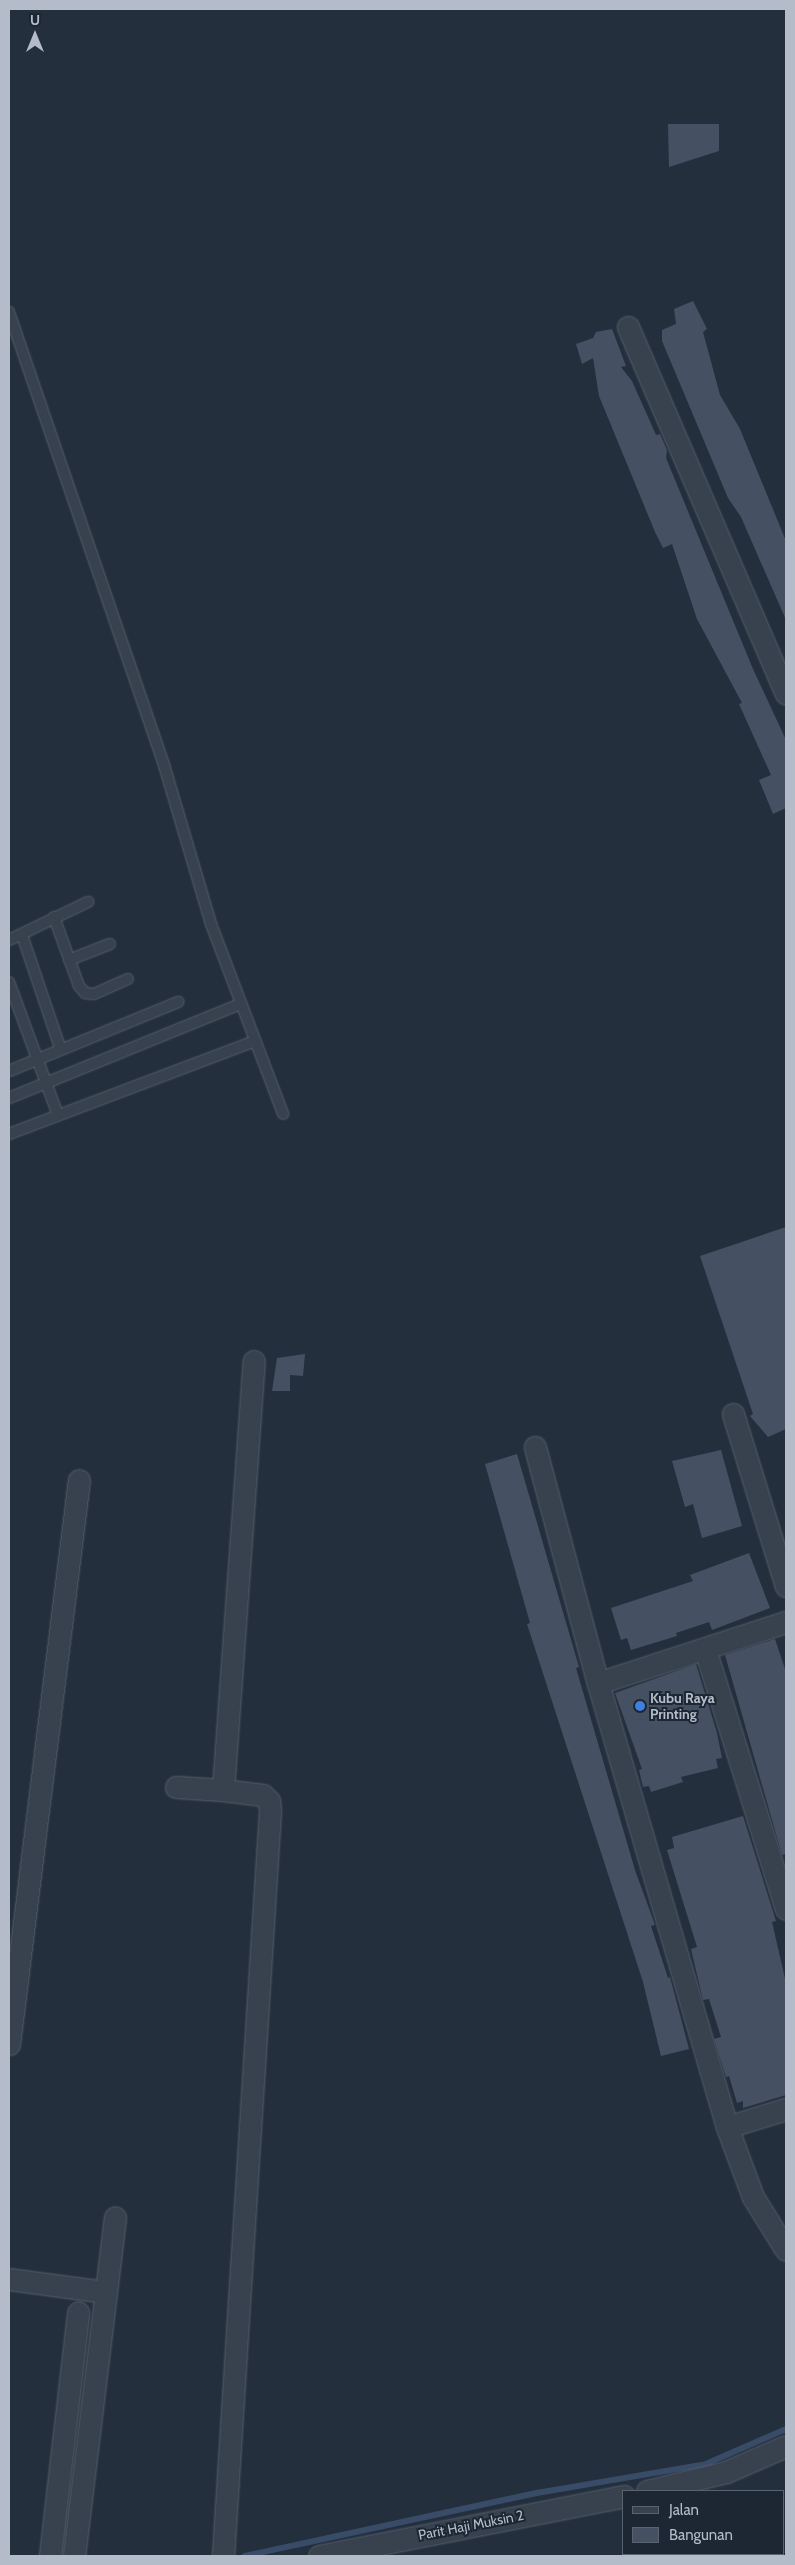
<!DOCTYPE html>
<html>
<head>
<meta charset="utf-8">
<style>
  body { margin:0 }
  #map { position:relative; width:795px; height:2565px; overflow:hidden; background:#242f3e; font-family:Cabin,sans-serif }
  div>[style] { position:absolute }
  .stream>* { height:5.5px; margin:-2.75px; padding:0 2.75px; transform-origin:2.75px; border-radius:2.75px; background:#394c67 }
  .building>* { inset:0; background:#455162 }
  .roads { filter:drop-shadow(0 0 1px #565f6c) drop-shadow(0 0 1px #565f6c) }
  .lane>* { height:10px; margin:-5px; padding:0 5px; transform-origin:5px; border-radius:5px; background:#38414e }
  .street>* { height:21px; margin:-10.5px; padding:0 10.5px; transform-origin:10.5px; border-radius:10.5px; background:#38414e }
  .dots>* { width:14px; height:14px; translate:-50% -50%; box-sizing:border-box; border:2px solid #1d2633; border-radius:50% }
  span { translate:-50% -50%; white-space:nowrap; text-align:center; line-height:1.15; -webkit-text-stroke:4px #1d2633; paint-order:stroke }
  .poi-label { font-size:14px; color:#b4bcc9; font-weight:700 }
  .left { translate:0 -50%; text-align:left }
  .street-label { font-size:14px; color:#b4bcc9 }
  .frame { position:absolute; inset:0; border:10px solid #b4bcc9; pointer-events:none }
  .legend { position:absolute; left:622px; top:2490px; width:162px; height:65px; box-sizing:border-box; background:#1d2633; border:1px solid #59626f; margin:0; padding:6px 9px; list-style:none; font-size:15px; color:#b4bcc9 }
  .legend li { display:flex; align-items:center; gap:10px; height:25px }
  .legend b { width:25px; border:1px solid #59626f }
  .north { position:absolute; left:10px; top:10px; width:50px; height:50px; -webkit-text-stroke:4px #1d2633; paint-order:stroke; rotate:0deg; font-size:14px; font-weight:700; line-height:20px; text-align:center; color:#b4bcc9 }
  .north::after { content:''; display:block; margin:auto; width:18px; height:22px; background:#b4bcc9; clip-path:polygon(50% 0,100% 100%,50% 72%,0 100%) }
</style>
</head>
<body>
<div id="map">
  <div class="stream">
    <i style="left:245px;top:2556px;width:299px;rotate:-12.2deg"></i>
    <i style="left:537px;top:2493px;width:171px;rotate:-9.7deg"></i>
    <i style="left:706px;top:2464px;width:87px;rotate:-23.6deg"></i>
  </div>
  <div class="building">
    <i style="clip-path:polygon(668px 124px,719px 124px,719px 151px,669px 167px)"></i>
    <i style="clip-path:polygon(693px 301px,707px 329px,703px 332px,720px 395px,740px 429px,786px 541px,786px 620px,741px 517px,728px 498px,662px 341px,662px 330px,676px 324px,674px 309px)"></i>
    <i style="clip-path:polygon(612px 329px,626px 366px,621px 367px,632px 381px,656px 435px,660px 434px,667px 450px,666px 458px,753px 669px,786px 740px,786px 808px,773px 814px,759px 780px,771px 775px,739px 704px,742px 703px,697px 619px,672px 544px,663px 548px,655px 532px,599px 396px,593px 358px,582px 364px,576px 344px,593px 338px,596px 332px)"></i>
    <i style="clip-path:polygon(786px 1227px,786px 1429px,768px 1437px,750px 1416px,753px 1414px,700px 1256px)"></i>
    <i style="clip-path:polygon(305px 1354px,303px 1376px,290px 1375px,290px 1391px,272px 1391px,277px 1358px)"></i>
    <i style="clip-path:polygon(721px 1450px,742px 1526px,702px 1538px,693px 1504px,685px 1507px,672px 1461px)"></i>
    <i style="clip-path:polygon(517px 1454px,579px 1667px,576px 1668px,635px 1870px,655px 1925px,651px 1926px,668px 1978px,670px 1977px,689px 2049px,661px 2056px,643px 1982px,527px 1624px,530px 1623px,485px 1464px)"></i>
    <i style="clip-path:polygon(749px 1553px,770px 1608px,712px 1630px,709px 1622px,676px 1633px,677px 1636px,631px 1650px,627px 1638px,621px 1640px,611px 1608px,693px 1581px,690px 1575px)"></i>
    <i style="clip-path:polygon(775px 1639px,786px 1672px,786px 1854px,782px 1855px,725px 1655px)"></i>
    <i style="clip-path:polygon(696px 1664px,717px 1733px,722px 1758px,716px 1759px,718px 1768px,681px 1777px,683px 1782px,651px 1792px,649px 1786px,643px 1787px,639px 1770px,642px 1769px,615px 1693px)"></i>
    <i style="clip-path:polygon(743px 1816px,776px 1921px,772px 1922px,786px 1983px,786px 2095px,743px 2108px,743px 2101px,737px 2103px,729px 2076px,726px 2077px,714px 2039px,721px 2037px,709px 1999px,703px 2000px,691px 1949px,697px 1947px,667px 1850px,674px 1848px,672px 1837px)"></i>
  </div>
  <div class="roads">
    <div class="lane">
      <i style="left:9px;top:312px;width:479px;rotate:71.1deg"></i>
      <i style="left:164px;top:765px;width:166px;rotate:73.5deg"></i>
      <i style="left:211px;top:924px;width:203px;rotate:69.2deg"></i>
      <i style="left:54px;top:917px;width:73px;rotate:70.1deg"></i>
      <i style="left:79px;top:986px;width:9px;rotate:49deg"></i>
      <i style="left:85px;top:993px;width:9px;rotate:6deg"></i>
      <i style="left:94px;top:994px;width:37px;rotate:-24deg"></i>
      <i style="left:22px;top:935px;width:121px;rotate:71.3deg"></i>
      <i style="left:9px;top:940px;width:88px;rotate:-25.7deg"></i>
      <i style="left:69px;top:960px;width:44px;rotate:-21.3deg"></i>
      <i style="left:9px;top:982px;width:142px;rotate:69.8deg"></i>
      <i style="left:9px;top:1071px;width:183px;rotate:-22.2deg"></i>
      <i style="left:9px;top:1098px;width:250px;rotate:-22.1deg"></i>
      <i style="left:9px;top:1134px;width:263px;rotate:-20.7deg"></i>
    </div>
    <div class="street">
      <i style="left:628px;top:327px;width:399px;rotate:66.7deg"></i>
      <i style="left:733px;top:1414px;width:180px;rotate:72.9deg"></i>
      <i style="left:535px;top:1447px;width:244px;rotate:75.1deg"></i>
      <i style="left:598px;top:1683px;width:462px;rotate:73.8deg"></i>
      <i style="left:727px;top:2127px;width:75px;rotate:69.6deg"></i>
      <i style="left:753px;top:2197px;width:62px;rotate:58.1deg"></i>
      <i style="left:705px;top:1649px;width:272px;rotate:72.7deg"></i>
      <i style="left:598px;top:1683px;width:198px;rotate:-18deg"></i>
      <i style="left:176px;top:1787px;width:47px;rotate:3.7deg"></i>
      <i style="left:9px;top:2044px;width:568px;rotate:-82.93deg"></i>
      <i style="left:727px;top:2127px;width:62px;rotate:-17deg"></i>
      <i style="left:9px;top:2279px;width:97px;rotate:7.7deg"></i>
      <i style="left:647px;top:2491px;width:81px;rotate:-13.5deg"></i>
      <i style="left:726px;top:2472px;width:65px;rotate:-23.4deg"></i>
      <i style="left:642px;top:2554px;width:2px;rotate:90deg"></i>
      <i style="left:50px;top:2556px;width:245px;rotate:-83.4deg"></i>
      <i style="left:74px;top:2556px;width:341px;rotate:-83.1deg"></i>
      <i style="left:223px;top:2556px;width:747px;rotate:-86.39deg"></i>
      <i style="left:270px;top:1810px;width:9px;rotate:-96deg"></i>
      <i style="left:269px;top:1801px;width:8px;rotate:-135deg"></i>
      <i style="left:263px;top:1795px;width:40px;rotate:-172.9deg"></i>
      <i style="left:223px;top:1790px;width:430px;rotate:-85.9deg"></i>
      <i style="left:319px;top:2556px;width:311px;rotate:-11.1deg"></i>
    </div>
  </div>
  <div class="dots">
    <i style="left:640px;top:1706px;background:#3f7fe0"></i>
  </div>
  <div class="poi-label">
    <span class="left" style="left:650px;top:1706px">Kubu Raya<br>Printing</span>
  </div>
  <div class="street-label">
    <span style="left:471px;top:2525px;rotate:-11deg">Parit Haji Muksin 2</span>
  </div>
  <div class="frame"></div>
  <ul class="legend">
  <li><b style="height:6px;background:#38414e"></b>Jalan</li>
  <li><b style="height:14px;background:#455162"></b>Bangunan</li>
  </ul>
  <div class="north">U</div>
</div>
</body>
</html>
